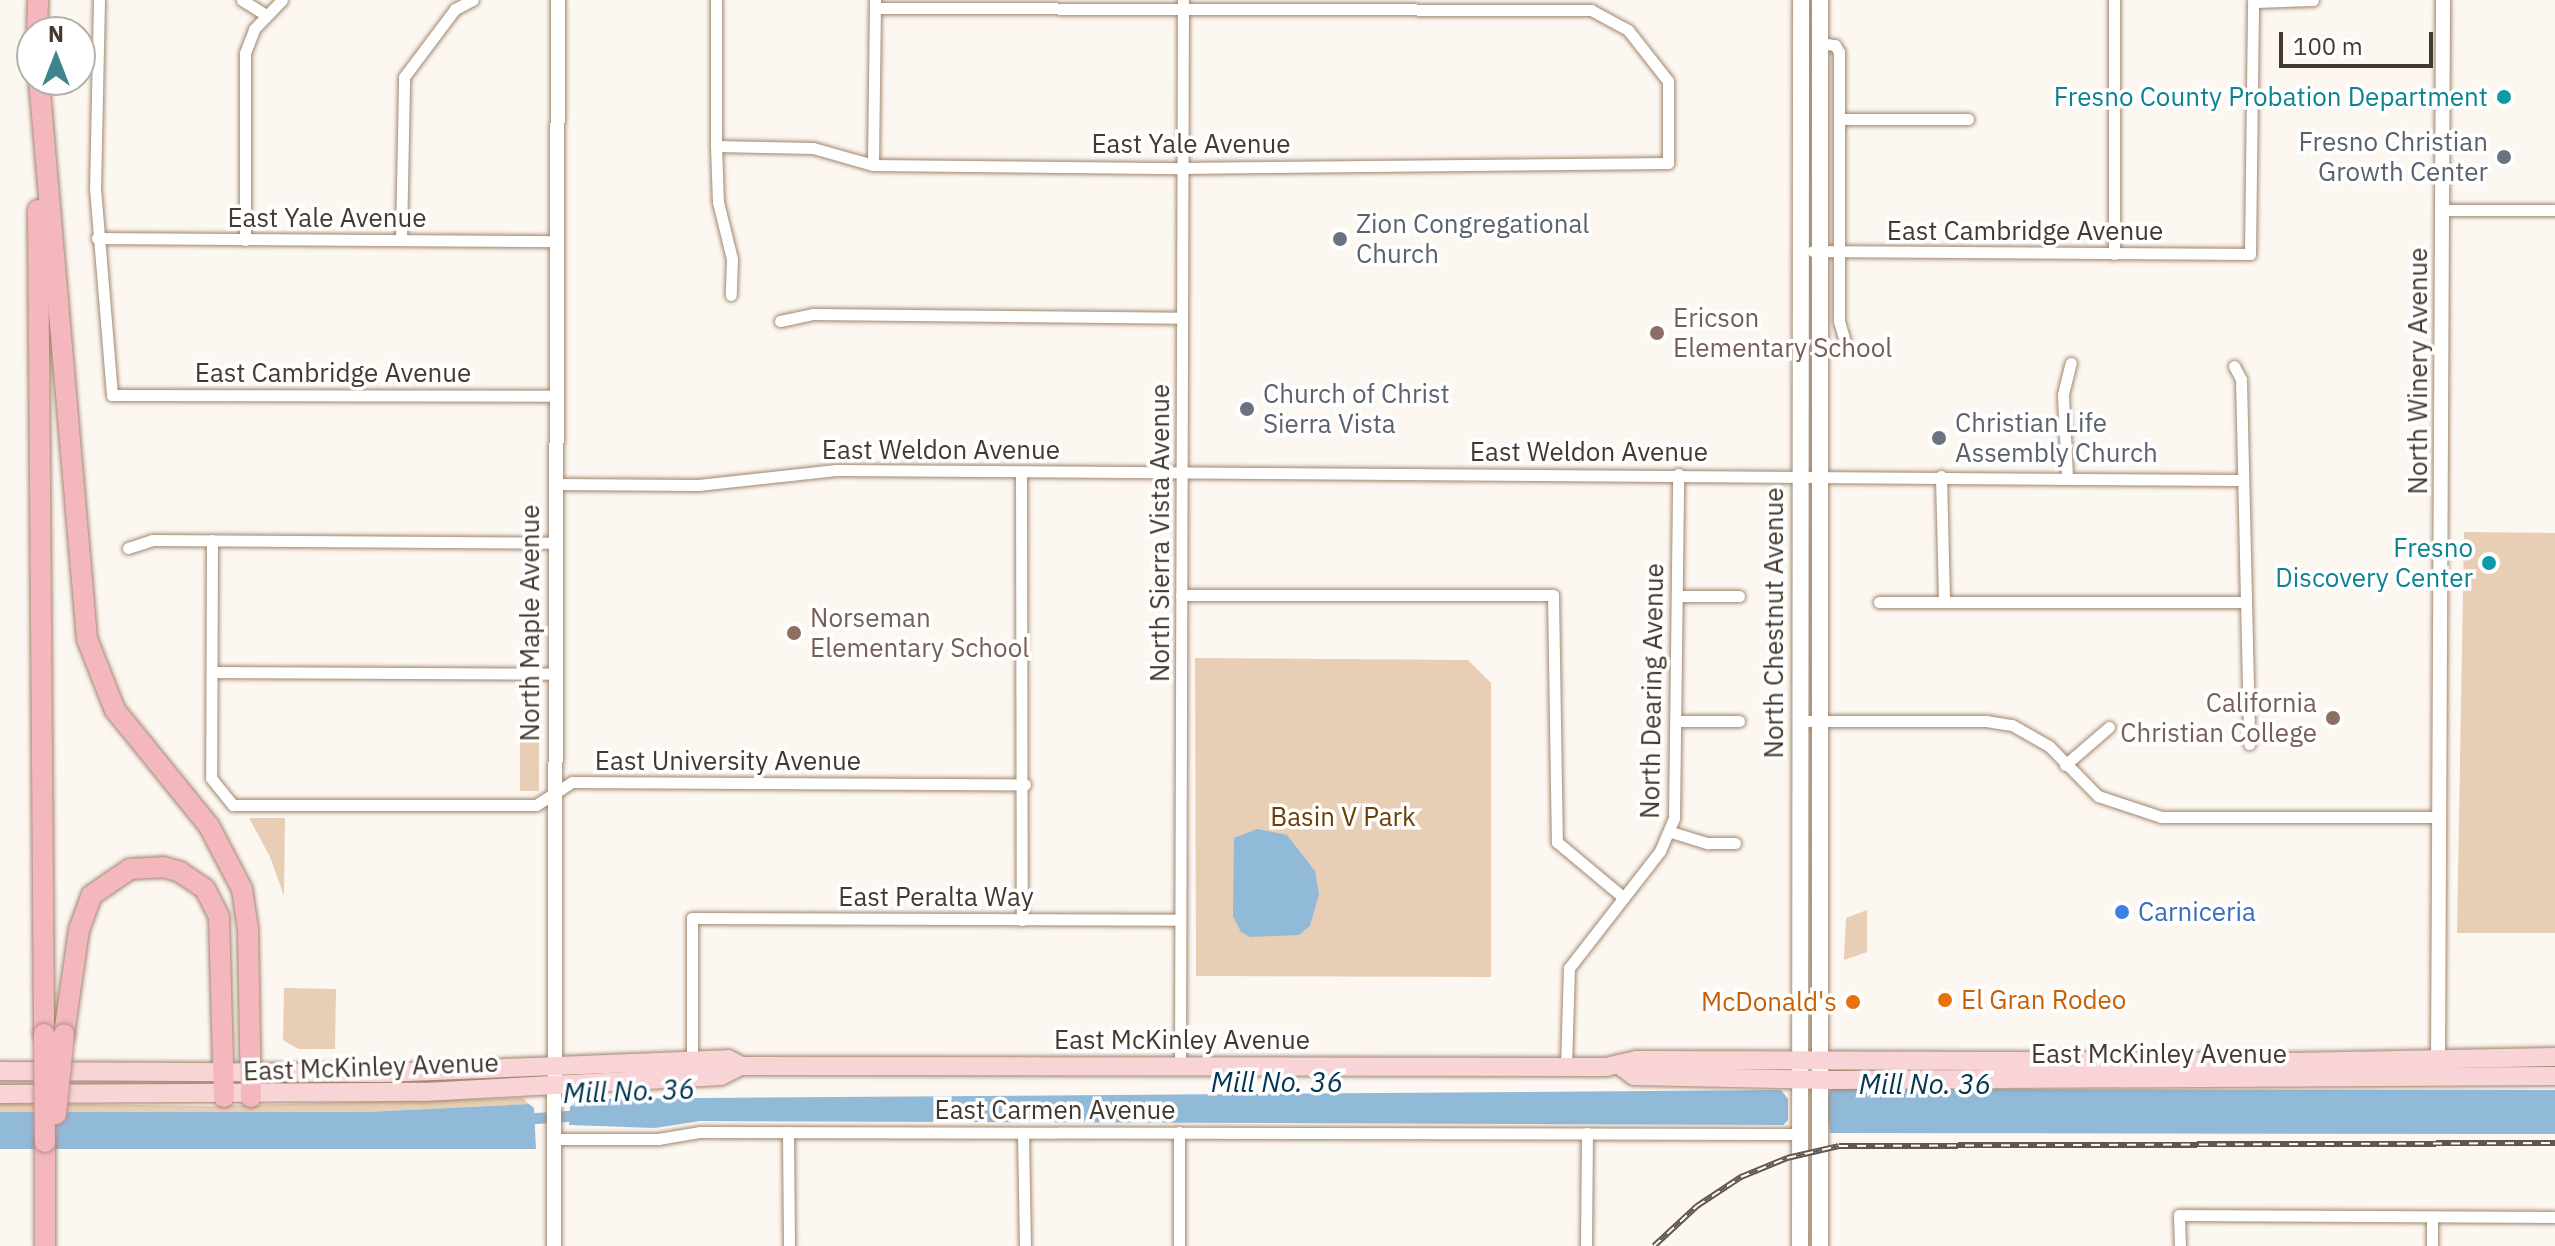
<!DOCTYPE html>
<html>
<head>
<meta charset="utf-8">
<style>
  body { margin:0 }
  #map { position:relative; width:2555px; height:1246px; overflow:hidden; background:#fdf7f2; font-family:"IBM Plex Sans",sans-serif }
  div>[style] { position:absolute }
  .green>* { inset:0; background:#e8ceb5 }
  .water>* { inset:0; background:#91b9d8 }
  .canal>* { height:11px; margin:-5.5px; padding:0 5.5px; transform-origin:5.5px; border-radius:5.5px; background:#91b9d8 }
  .roads { filter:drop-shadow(0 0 2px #a0866d) drop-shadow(0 0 2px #a0866d) }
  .minor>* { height:11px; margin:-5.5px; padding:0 5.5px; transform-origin:5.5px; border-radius:5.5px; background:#fff }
  .tertiary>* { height:14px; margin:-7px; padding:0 7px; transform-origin:7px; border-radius:7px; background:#fff }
  .secondary>* { height:16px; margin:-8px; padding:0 8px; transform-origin:8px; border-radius:8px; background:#fff }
  .primary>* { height:18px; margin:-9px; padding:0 9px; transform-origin:9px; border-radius:9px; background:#f8d4d7 }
  .motorway>* { height:20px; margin:-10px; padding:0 10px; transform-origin:10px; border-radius:10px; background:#f4b7bd }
  .rail>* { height:6px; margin-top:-3px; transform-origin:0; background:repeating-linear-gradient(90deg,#fff 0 9px,#60564c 0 18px); box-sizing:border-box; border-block:2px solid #60564c }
  .bridges { filter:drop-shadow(0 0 2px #b68b8b) drop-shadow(0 0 2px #b68b8b) }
  .motorway-bridge>* { height:20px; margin:-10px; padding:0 10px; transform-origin:10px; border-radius:10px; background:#f4b7bd }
  .dots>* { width:22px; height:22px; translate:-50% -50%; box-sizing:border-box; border:4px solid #fff; border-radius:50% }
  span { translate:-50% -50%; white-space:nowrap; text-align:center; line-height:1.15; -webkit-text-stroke:7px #fff; paint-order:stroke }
  .culture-label { font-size:26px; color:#0d838f }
  .right { translate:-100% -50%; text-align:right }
  .worship-label { font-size:26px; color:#5b616d }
  .left { translate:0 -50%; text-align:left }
  .street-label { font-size:26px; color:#44392e }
  .education-label { font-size:26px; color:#785e54 }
  .park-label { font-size:26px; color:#6c3f00 }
  .shop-label { font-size:26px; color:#366cbe }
  .food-label { font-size:26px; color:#c56008 }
  .water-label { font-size:28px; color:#023654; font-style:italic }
  .north { position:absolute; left:16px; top:16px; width:80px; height:80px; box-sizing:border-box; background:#fff; border:2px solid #b4b0ab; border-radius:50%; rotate:0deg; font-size:22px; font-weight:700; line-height:32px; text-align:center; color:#44392e }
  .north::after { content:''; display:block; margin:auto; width:28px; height:36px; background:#3d848e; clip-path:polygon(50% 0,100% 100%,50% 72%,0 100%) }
  .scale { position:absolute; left:2279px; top:32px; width:154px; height:36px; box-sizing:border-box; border:4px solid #44392e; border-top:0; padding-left:10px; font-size:24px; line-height:28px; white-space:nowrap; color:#44392e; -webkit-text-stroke:6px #fff; paint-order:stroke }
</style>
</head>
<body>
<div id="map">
  <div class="green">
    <i style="clip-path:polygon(2464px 532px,2555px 533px,2555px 933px,2457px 933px)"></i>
    <i style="clip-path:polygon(1195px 658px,1468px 660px,1491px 683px,1491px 977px,1196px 976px)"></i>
    <i style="clip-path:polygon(520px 739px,539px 739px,539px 791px,520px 791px)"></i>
    <i style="clip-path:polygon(249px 818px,285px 818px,284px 896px,270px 857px)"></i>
    <i style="clip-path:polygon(1867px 910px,1867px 952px,1844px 960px,1846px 918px)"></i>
    <i style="clip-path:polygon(284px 988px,336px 989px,335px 1049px,298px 1049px,283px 1040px)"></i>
    <i style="clip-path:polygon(523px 1098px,529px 1104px,366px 1112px,0 1112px,0 1103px,209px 1106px)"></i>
  </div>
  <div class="water">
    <i style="clip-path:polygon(1257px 829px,1287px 835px,1315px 871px,1319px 894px,1310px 926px,1299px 935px,1250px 937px,1241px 932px,1233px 916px,1234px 838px)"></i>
    <i style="clip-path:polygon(1832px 1089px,2555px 1090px,2555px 1134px,1830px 1133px,1825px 1098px)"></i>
    <i style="clip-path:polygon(1781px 1090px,1788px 1099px,1788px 1120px,1783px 1125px,700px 1121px,655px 1128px,569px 1125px,570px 1107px,578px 1099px)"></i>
    <i style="clip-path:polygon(529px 1104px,534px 1108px,536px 1149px,0 1149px,0 1112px,366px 1112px)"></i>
  </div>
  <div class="canal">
    <i style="left:520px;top:1119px;width:63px;rotate:-3.6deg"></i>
  </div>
  <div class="roads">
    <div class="minor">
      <i style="left:99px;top:0;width:188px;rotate:91.2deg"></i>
      <i style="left:95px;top:188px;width:208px;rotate:85.3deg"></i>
      <i style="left:112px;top:395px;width:443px;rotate:0.1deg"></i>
      <i style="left:242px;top:0;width:28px;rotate:32deg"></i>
      <i style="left:716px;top:0;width:146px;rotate:90deg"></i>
      <i style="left:716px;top:146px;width:56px;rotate:88deg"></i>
      <i style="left:718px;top:202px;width:59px;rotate:76.2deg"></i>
      <i style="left:732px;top:259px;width:36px;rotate:92deg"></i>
      <i style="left:2114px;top:0;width:254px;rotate:90deg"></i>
      <i style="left:1820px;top:43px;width:15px;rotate:8deg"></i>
      <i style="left:1835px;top:45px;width:8px;rotate:60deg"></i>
      <i style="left:1839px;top:52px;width:269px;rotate:90deg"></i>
      <i style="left:1839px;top:321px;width:25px;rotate:74deg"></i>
      <i style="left:1839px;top:119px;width:129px"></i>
      <i style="left:716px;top:146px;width:97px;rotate:1.2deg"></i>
      <i style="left:813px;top:148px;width:62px;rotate:15.8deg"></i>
      <i style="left:873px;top:165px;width:310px;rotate:0.6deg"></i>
      <i style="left:1183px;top:168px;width:485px;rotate:-0.6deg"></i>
      <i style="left:1668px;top:163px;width:82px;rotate:-90deg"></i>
      <i style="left:1668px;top:81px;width:65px;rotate:-128.1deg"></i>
      <i style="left:1628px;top:30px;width:42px;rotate:-151.6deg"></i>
      <i style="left:1591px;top:10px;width:716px;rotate:-179.84deg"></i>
      <i style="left:873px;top:165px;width:165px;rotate:-89.3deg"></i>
      <i style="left:2443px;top:210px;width:112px"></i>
      <i style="left:97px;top:238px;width:460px;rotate:0.4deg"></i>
      <i style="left:245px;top:240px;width:187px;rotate:-90deg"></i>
      <i style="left:245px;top:53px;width:26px;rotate:-69deg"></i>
      <i style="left:254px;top:29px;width:40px;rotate:-46deg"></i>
      <i style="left:401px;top:240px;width:163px;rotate:-88.9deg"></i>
      <i style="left:404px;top:77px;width:85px;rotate:-53.1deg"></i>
      <i style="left:455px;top:9px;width:20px;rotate:-27deg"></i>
      <i style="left:1813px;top:251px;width:437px;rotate:0.4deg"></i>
      <i style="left:2250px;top:254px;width:252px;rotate:-89.3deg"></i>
      <i style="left:2253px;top:2px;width:60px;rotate:-1.9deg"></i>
      <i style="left:780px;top:321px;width:33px;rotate:-12deg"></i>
      <i style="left:812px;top:314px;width:370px;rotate:0.6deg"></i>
      <i style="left:2234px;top:366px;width:15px;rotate:62deg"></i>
      <i style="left:2241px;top:379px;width:365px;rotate:88.7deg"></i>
      <i style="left:1021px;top:472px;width:448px;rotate:89.9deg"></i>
      <i style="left:1941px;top:476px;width:125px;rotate:88.6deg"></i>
      <i style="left:2067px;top:477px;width:83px;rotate:-92.8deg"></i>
      <i style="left:2063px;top:394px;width:32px;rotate:-76deg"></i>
      <i style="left:554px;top:484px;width:144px;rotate:0.4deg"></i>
      <i style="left:698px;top:485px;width:139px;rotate:-6.2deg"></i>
      <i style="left:836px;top:470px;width:1404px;rotate:0.41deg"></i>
      <i style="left:212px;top:540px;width:238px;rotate:90.2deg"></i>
      <i style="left:211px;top:778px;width:35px;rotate:51deg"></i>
      <i style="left:233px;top:805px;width:303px"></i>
      <i style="left:536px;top:805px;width:43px;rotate:-32.6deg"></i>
      <i style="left:572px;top:782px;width:453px;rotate:0.3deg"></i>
      <i style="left:128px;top:548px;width:25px;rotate:-18deg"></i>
      <i style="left:152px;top:540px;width:403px;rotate:0.4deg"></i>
      <i style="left:1181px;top:595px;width:372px"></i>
      <i style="left:1553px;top:595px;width:247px;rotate:89.1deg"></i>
      <i style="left:1557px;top:842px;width:87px;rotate:39.9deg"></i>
      <i style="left:1677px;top:596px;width:62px"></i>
      <i style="left:1879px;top:602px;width:366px"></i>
      <i style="left:212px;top:672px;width:342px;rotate:0.3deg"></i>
      <i style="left:1677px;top:721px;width:62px"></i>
      <i style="left:1798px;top:721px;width:188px"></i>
      <i style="left:1986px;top:721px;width:26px;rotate:9deg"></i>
      <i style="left:2012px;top:725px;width:43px;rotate:29.6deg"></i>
      <i style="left:2049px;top:746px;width:70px;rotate:45.6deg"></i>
      <i style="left:2098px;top:796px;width:66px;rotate:18.4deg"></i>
      <i style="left:2161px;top:817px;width:278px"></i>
      <i style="left:2065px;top:765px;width:58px;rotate:-40.8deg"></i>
      <i style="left:1671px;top:832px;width:39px;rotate:17deg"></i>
      <i style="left:1708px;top:843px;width:27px"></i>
      <i style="left:692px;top:1060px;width:142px;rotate:-90deg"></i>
      <i style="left:692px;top:918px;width:488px;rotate:0.2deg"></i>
      <i style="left:1180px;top:1066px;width:1066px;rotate:-89.84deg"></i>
      <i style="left:1566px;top:1067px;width:99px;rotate:-88.3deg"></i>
      <i style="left:1569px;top:968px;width:148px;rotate:-52.1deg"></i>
      <i style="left:1660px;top:851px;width:36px;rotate:-67deg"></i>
      <i style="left:1674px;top:818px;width:344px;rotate:-89.3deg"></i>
      <i style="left:788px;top:1132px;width:114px;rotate:89.5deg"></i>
      <i style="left:1179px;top:1132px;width:114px;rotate:90deg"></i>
      <i style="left:1023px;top:1133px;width:113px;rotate:89deg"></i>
      <i style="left:552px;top:1139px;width:106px"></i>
      <i style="left:658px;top:1139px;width:43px;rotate:-9.5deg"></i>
      <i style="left:700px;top:1132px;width:1098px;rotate:0.1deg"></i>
      <i style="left:2432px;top:1218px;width:28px;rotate:90deg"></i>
      <i style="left:1586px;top:1246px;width:113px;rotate:-89.5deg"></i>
      <i style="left:2180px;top:1246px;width:31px;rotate:-92deg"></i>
      <i style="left:2179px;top:1215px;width:376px;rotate:0.3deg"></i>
    </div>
    <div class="tertiary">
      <i style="left:2438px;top:1066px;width:1066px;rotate:-89.73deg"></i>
      <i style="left:554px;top:1246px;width:1246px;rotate:-89.82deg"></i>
    </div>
    <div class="secondary">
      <i style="left:1820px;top:0;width:1246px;rotate:90deg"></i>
      <i style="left:1800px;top:1246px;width:1246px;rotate:-89.95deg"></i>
    </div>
    <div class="primary">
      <i style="left:1622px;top:1067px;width:15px;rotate:37deg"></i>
      <i style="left:1634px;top:1076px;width:195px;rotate:1.2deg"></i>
      <i style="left:1829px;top:1080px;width:726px;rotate:-0.32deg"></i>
      <i style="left:0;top:1071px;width:383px;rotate:0.3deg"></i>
      <i style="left:383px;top:1073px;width:345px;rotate:-2.3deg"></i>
      <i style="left:728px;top:1059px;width:15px;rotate:28deg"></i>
      <i style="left:0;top:1094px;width:424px;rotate:-0.3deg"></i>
      <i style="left:424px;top:1092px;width:297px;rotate:-3.1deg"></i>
      <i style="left:721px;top:1076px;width:22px;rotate:-27deg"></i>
      <i style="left:741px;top:1066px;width:865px;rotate:0.07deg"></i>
      <i style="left:1606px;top:1067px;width:31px;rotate:-13deg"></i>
      <i style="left:1636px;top:1060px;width:655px;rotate:0.17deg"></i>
      <i style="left:2291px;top:1062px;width:264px;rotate:-1.1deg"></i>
    </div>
    <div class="motorway">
      <i style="left:37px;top:32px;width:32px;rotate:-88deg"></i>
      <i style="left:39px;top:80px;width:561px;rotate:85.09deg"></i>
      <i style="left:87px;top:639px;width:76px;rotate:68.5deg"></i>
      <i style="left:115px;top:710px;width:149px;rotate:51deg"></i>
      <i style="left:209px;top:826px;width:71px;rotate:62.4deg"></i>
      <i style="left:242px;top:889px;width:40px;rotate:81.5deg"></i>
      <i style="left:248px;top:929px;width:168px;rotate:89deg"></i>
      <i style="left:38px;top:210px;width:824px;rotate:89.58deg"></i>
      <i style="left:64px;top:1034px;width:105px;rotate:-81.8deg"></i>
      <i style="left:79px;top:930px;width:37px;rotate:-70deg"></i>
      <i style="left:92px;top:895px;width:46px;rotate:-34.4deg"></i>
      <i style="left:130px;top:869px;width:33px;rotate:-3deg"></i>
      <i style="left:163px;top:867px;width:18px;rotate:16deg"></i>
      <i style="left:180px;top:872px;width:30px;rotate:34deg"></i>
      <i style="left:205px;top:889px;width:31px;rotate:63deg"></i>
      <i style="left:219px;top:917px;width:180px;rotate:88.4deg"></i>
      <i style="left:45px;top:1142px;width:104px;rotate:90deg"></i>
    </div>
  </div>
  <div class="rail">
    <i style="left:1654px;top:1246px;width:59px;rotate:-42.9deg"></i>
    <i style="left:1697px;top:1206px;width:53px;rotate:-33.4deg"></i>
    <i style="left:1741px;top:1177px;width:50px;rotate:-22.4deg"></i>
    <i style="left:1787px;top:1158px;width:53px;rotate:-13deg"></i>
    <i style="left:1839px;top:1146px;width:716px;rotate:-0.24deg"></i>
  </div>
  <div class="bridges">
    <div class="motorway-bridge">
      <i style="left:44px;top:1034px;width:108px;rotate:89.5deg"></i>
      <i style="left:56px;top:1114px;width:80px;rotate:-84.3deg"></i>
    </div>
  </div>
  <div class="dots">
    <i style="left:2504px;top:97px;background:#0f9aa8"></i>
    <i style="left:2504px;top:157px;background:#6b7280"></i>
    <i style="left:1340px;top:239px;background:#6b7280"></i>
    <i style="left:1657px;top:333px;background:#8d6e63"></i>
    <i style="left:1247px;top:409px;background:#6b7280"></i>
    <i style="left:1939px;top:438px;background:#6b7280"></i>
    <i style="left:2489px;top:563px;background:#0f9aa8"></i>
    <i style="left:794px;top:633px;background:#8d6e63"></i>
    <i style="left:2333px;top:718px;background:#8d6e63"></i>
    <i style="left:2122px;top:912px;background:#3f7fe0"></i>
    <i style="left:1945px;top:1000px;background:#e8710a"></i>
    <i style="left:1853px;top:1002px;background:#e8710a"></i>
  </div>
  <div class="culture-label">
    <span class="right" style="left:2488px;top:97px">Fresno County Probation Department</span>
    <span class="right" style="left:2473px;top:563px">Fresno<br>Discovery Center</span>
  </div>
  <div class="worship-label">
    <span class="right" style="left:2488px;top:157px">Fresno Christian<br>Growth Center</span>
    <span class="left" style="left:1356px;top:239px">Zion Congregational<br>Church</span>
    <span class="left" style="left:1263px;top:409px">Church of Christ<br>Sierra Vista</span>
    <span class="left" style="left:1955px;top:438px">Christian Life<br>Assembly Church</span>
  </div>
  <div class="street-label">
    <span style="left:1191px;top:144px">East Yale Avenue</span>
    <span style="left:327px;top:218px">East Yale Avenue</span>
    <span style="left:2025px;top:231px">East Cambridge Avenue</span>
    <span style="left:2418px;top:371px;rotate:-90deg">North Winery Avenue</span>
    <span style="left:333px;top:373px">East Cambridge Avenue</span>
    <span style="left:941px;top:450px">East Weldon Avenue</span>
    <span style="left:1589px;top:452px">East Weldon Avenue</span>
    <span style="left:1160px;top:533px;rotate:-90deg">North Sierra Vista Avenue</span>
    <span style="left:530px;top:623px;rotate:-90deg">North Maple Avenue</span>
    <span style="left:1774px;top:623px;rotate:-90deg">North Chestnut Avenue</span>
    <span style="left:1652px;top:691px;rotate:-89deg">North Dearing Avenue</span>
    <span style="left:728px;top:761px">East University Avenue</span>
    <span style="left:936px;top:897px">East Peralta Way</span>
    <span style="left:1182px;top:1040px">East McKinley Avenue</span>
    <span style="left:2159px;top:1054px">East McKinley Avenue</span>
    <span style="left:371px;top:1067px;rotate:-2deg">East McKinley Avenue</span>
    <span style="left:1055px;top:1110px">East Carmen Avenue</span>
  </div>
  <div class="education-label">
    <span class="left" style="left:1673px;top:333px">Ericson<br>Elementary School</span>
    <span class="left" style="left:810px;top:633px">Norseman<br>Elementary School</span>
    <span class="right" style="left:2317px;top:718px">California<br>Christian College</span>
  </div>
  <div class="park-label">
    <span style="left:1343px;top:817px">Basin V Park</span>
  </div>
  <div class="shop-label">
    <span class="left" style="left:2138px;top:912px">Carniceria</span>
  </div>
  <div class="food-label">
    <span class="left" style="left:1961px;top:1000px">El Gran Rodeo</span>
    <span class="right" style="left:1837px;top:1002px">McDonald's</span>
  </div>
  <div class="water-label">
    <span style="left:1277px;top:1082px">Mill No. 36</span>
    <span style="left:1925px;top:1084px">Mill No. 36</span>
    <span style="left:629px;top:1091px;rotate:-2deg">Mill No. 36</span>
  </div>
  <div class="north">N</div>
  <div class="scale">100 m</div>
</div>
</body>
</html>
